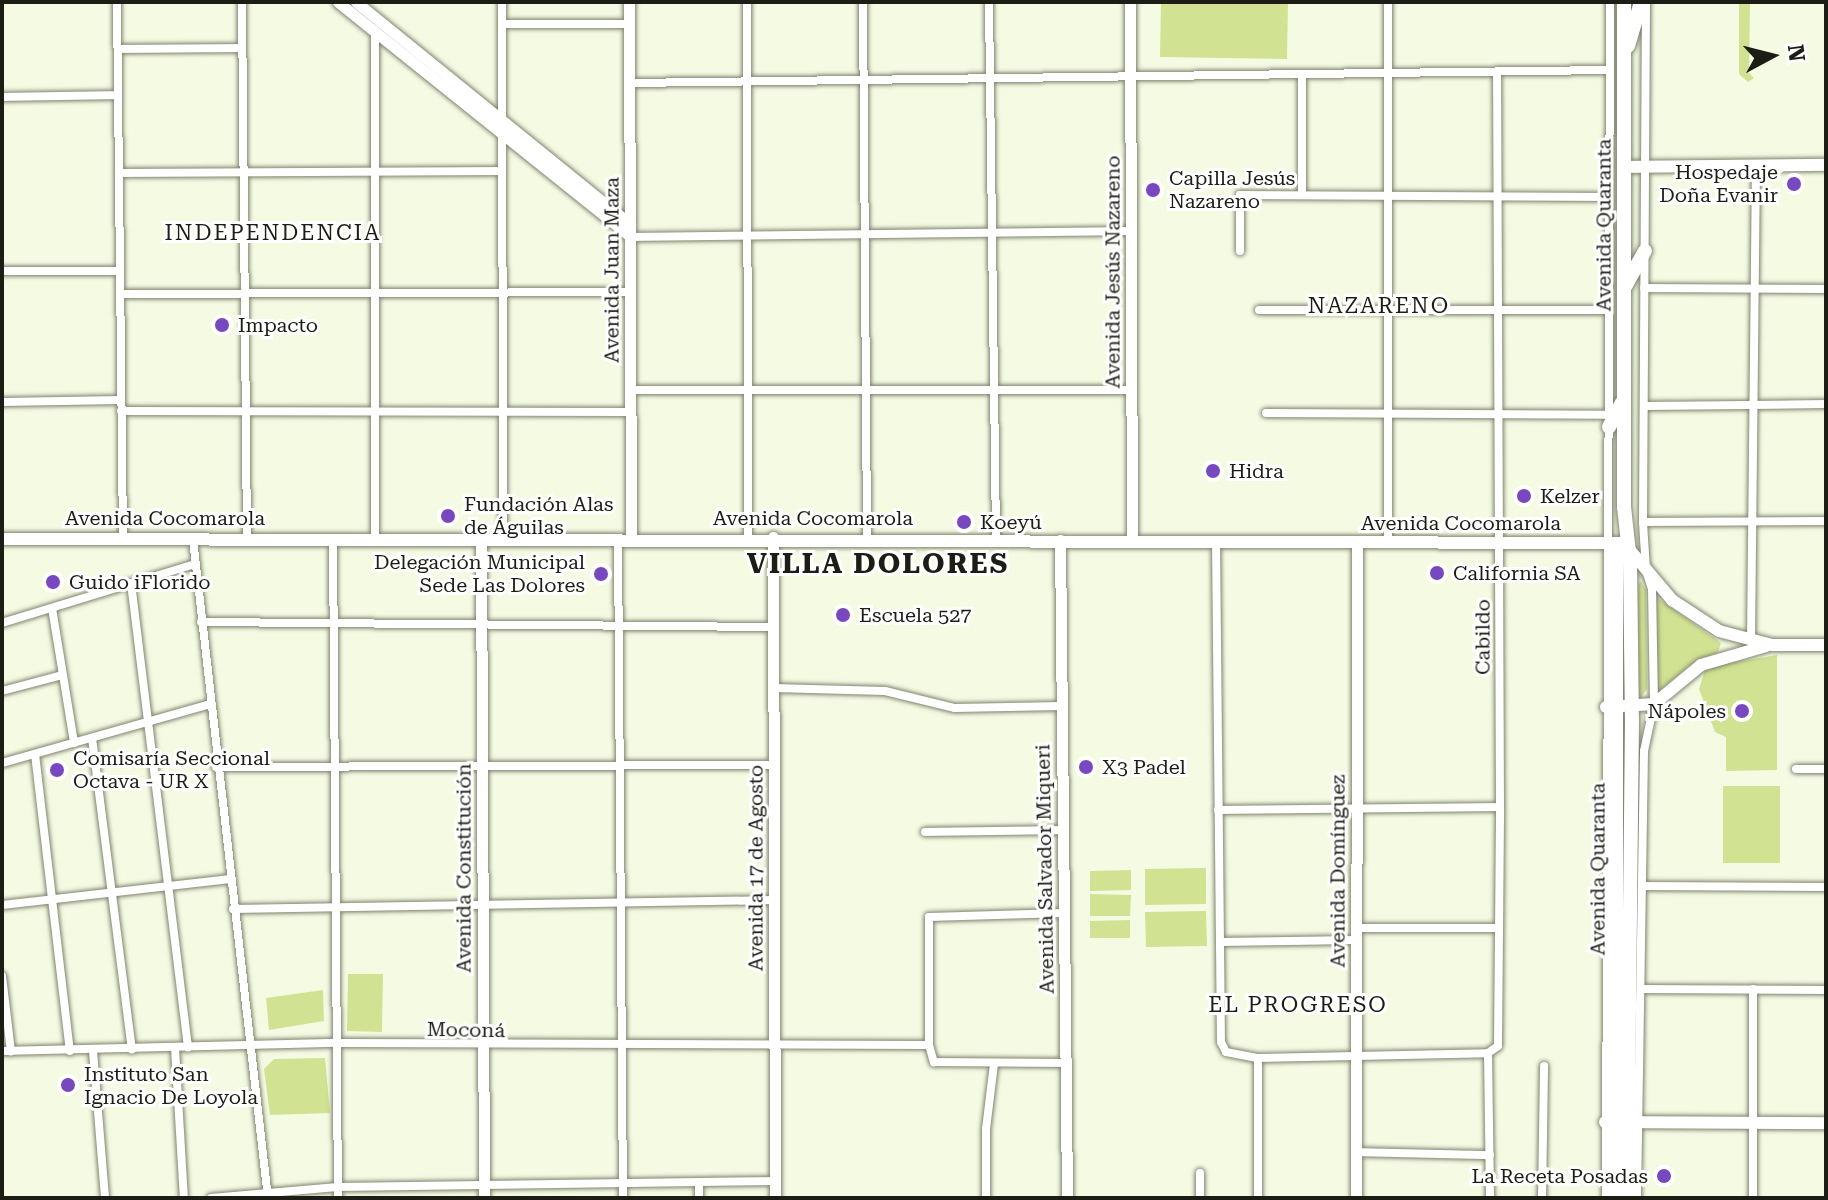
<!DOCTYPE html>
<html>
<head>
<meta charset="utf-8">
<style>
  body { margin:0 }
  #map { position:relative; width:1828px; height:1200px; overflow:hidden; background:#f5fbe3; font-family:"Roboto Serif",serif }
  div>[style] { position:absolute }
  .green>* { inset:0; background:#d1e292 }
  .roads { filter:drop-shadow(0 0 2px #7f846f) drop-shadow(0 0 2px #7f846f) }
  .street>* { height:8px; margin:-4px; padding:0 4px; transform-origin:4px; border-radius:4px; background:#fff }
  .secondary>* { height:11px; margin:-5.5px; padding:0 5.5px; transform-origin:5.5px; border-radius:5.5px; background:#fff }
  .primary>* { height:12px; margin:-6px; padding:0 6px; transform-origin:6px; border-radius:6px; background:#fff }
  .highway>* { height:14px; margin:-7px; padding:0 7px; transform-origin:7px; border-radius:7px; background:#fff }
  .dots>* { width:22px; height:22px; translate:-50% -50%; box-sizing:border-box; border:4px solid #fff; border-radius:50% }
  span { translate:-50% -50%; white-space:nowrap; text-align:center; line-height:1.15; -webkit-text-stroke:6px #fff; paint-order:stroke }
  .poi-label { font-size:20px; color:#1c1e16 }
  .right { translate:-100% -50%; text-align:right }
  .left { translate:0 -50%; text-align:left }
  .street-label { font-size:20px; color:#1c1e16 }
  .neighbourhood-label { font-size:22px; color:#1c1e16; letter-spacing:2px }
  .district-label { font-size:28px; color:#1c1e16; font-weight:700; letter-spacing:2px }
  .frame { position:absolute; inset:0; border:4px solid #1c1e16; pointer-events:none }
  .north { position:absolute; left:1732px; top:16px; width:80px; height:80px; -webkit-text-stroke:6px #fff; paint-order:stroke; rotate:83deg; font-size:22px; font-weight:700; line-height:32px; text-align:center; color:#1c1e16 }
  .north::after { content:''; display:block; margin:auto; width:28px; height:36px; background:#1c1e16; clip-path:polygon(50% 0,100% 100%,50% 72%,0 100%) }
</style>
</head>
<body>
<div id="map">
  <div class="green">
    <i style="clip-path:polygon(1161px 2px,1288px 2px,1287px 59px,1160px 57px)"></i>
    <i style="clip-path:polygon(1739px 2px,1750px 2px,1749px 73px,1754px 78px,1748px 82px,1739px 74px)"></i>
    <i style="clip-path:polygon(1641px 582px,1646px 590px,1647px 689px,1641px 697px,1637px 695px,1636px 585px)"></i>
    <i style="clip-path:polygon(1656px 597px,1721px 643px,1718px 652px,1688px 667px,1658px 691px)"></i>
    <i style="clip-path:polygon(1777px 655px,1777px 770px,1726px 771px,1726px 737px,1715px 732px,1699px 689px,1706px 667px)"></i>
    <i style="clip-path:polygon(1723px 786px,1780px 786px,1780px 863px,1723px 863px)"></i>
    <i style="clip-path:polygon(1206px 868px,1206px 904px,1145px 905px,1145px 869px)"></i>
    <i style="clip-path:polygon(1131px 870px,1131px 890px,1090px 891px,1090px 871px)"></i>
    <i style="clip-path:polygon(1090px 894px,1131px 895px,1130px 916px,1090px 916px)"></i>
    <i style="clip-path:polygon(1206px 911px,1207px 946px,1146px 947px,1145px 912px)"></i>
    <i style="clip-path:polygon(1130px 920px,1130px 938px,1090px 938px,1090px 921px)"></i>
    <i style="clip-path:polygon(348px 974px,383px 974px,382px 1032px,347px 1031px)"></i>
    <i style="clip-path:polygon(323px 990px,324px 1021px,269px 1030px,266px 998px)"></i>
    <i style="clip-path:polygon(325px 1058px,330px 1113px,270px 1115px,264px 1069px,274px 1059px)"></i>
  </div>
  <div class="roads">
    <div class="street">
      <i style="left:117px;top:2px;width:537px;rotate:89.36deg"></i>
      <i style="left:242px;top:2px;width:536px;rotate:89.47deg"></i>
      <i style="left:502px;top:2px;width:535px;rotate:89.89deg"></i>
      <i style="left:747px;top:2px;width:535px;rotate:89.89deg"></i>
      <i style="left:863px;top:2px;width:536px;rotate:89.57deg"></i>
      <i style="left:989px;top:2px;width:536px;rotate:89.25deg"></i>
      <i style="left:1388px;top:2px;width:542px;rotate:90deg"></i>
      <i style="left:502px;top:24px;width:127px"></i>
      <i style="left:375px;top:30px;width:508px;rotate:90deg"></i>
      <i style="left:118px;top:49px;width:124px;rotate:-0.5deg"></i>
      <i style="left:1302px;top:74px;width:121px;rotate:90deg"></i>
      <i style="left:629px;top:83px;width:980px;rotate:-0.76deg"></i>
      <i style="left:2px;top:97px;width:116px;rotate:-1deg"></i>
      <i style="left:119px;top:173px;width:383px;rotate:-0.3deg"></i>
      <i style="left:631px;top:237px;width:500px;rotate:-0.69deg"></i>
      <i style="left:1240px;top:251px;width:56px;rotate:-90deg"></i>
      <i style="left:1240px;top:195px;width:369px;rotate:0.3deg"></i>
      <i style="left:2px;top:271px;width:118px"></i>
      <i style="left:1644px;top:288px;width:182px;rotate:0.3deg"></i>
      <i style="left:120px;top:294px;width:510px;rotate:-0.22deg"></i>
      <i style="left:1259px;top:310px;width:349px"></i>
      <i style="left:631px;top:390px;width:500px"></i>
      <i style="left:2px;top:402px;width:119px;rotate:-1deg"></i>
      <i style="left:1644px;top:406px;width:182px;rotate:-0.6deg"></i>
      <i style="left:121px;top:411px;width:511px;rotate:0.11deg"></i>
      <i style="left:1266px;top:413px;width:343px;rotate:0.3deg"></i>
      <i style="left:1643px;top:522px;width:183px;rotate:-0.3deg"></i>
      <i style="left:333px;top:538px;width:660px;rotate:89.57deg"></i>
      <i style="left:618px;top:538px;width:660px;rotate:89.57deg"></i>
      <i style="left:193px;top:539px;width:663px;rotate:83.51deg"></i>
      <i style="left:1216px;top:542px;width:500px;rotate:89.43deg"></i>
      <i style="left:1221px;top:1042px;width:11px;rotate:63deg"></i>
      <i style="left:1226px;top:1052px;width:33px;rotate:11deg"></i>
      <i style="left:1258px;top:1058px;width:230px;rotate:-1.2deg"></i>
      <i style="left:131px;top:583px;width:468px;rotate:83deg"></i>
      <i style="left:52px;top:608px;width:137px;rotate:80.7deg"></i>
      <i style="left:201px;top:622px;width:572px;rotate:0.5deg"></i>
      <i style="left:2px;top:623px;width:202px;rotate:-17deg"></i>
      <i style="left:1751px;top:641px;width:476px;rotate:-89.4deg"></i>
      <i style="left:773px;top:688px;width:112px;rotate:1.5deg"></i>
      <i style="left:885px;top:691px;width:72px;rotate:13.7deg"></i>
      <i style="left:955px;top:708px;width:107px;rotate:-1.1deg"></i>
      <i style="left:2px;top:691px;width:62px;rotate:-14.9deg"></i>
      <i style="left:92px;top:738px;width:314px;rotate:82.7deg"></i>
      <i style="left:35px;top:754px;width:299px;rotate:83.3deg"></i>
      <i style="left:2px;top:763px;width:216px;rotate:-15.8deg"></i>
      <i style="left:216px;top:767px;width:558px;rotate:-0.21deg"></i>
      <i style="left:1796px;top:769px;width:30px"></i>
      <i style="left:1218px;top:810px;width:282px;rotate:-0.6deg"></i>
      <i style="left:925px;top:832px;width:138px;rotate:-0.8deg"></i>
      <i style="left:1644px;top:886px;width:182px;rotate:0.3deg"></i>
      <i style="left:2px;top:905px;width:228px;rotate:-6.5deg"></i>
      <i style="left:233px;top:909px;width:541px;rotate:-0.95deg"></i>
      <i style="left:1064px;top:913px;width:135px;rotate:178.3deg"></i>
      <i style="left:929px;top:917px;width:128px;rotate:90deg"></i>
      <i style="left:929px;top:1045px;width:18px;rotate:74deg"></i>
      <i style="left:934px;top:1062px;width:132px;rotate:0.4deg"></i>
      <i style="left:1356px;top:928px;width:141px"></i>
      <i style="left:1220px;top:942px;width:136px;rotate:-0.8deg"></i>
      <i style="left:2px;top:976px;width:76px;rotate:83.2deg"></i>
      <i style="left:1642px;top:989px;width:184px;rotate:0.3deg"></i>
      <i style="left:175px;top:1048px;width:150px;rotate:86.6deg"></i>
      <i style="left:2px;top:1051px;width:336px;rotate:-1.4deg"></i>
      <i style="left:338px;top:1043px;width:591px;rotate:0.19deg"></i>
      <i style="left:93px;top:1051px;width:147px;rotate:85.3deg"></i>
      <i style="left:1488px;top:1053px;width:12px;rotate:-35deg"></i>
      <i style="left:1498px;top:1046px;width:239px;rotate:-89.5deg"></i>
      <i style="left:1500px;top:807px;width:735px;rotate:-90.23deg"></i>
      <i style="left:1488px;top:1053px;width:145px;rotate:89.2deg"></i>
      <i style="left:1356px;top:1152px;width:134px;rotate:1.3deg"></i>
      <i style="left:699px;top:1182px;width:16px;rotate:90deg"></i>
      <i style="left:211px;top:1198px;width:127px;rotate:-5deg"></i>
      <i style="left:338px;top:1187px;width:437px;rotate:-0.8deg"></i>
      <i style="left:986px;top:1198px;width:69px;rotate:-90deg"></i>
      <i style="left:986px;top:1129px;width:65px;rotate:-83deg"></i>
      <i style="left:1200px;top:1198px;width:25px;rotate:-90deg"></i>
      <i style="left:1258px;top:1198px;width:140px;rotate:-90deg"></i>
      <i style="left:1542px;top:1198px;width:132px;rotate:-89.1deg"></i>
      <i style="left:1606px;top:1198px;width:1196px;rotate:-89.81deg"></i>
      <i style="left:1637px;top:1198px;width:447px;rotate:-89.1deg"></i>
      <i style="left:1644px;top:751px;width:48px;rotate:-78deg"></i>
      <i style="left:1654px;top:704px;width:115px;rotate:-91deg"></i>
      <i style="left:1652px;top:589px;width:20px;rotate:-108deg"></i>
      <i style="left:1646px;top:570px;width:48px;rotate:-93.6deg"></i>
      <i style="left:1643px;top:522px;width:520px;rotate:-89.67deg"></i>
      <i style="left:1753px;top:1198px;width:209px;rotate:-90deg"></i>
    </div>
    <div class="secondary">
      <i style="left:338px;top:2px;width:376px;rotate:38.7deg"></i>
      <i style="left:356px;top:2px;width:353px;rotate:39deg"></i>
      <i style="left:629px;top:2px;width:535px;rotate:89.79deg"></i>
      <i style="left:1130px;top:2px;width:539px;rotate:89.79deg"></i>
      <i style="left:773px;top:537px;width:661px;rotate:89.83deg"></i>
      <i style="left:481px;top:538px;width:660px;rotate:89.74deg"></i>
      <i style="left:1060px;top:540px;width:658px;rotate:89.39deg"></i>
      <i style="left:1356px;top:1198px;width:654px;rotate:-89.91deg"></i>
    </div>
    <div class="primary">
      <i style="left:1623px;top:167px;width:203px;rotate:-0.6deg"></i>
      <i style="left:2px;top:539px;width:1622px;rotate:0.14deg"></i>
      <i style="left:1624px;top:543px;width:75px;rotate:49.9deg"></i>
      <i style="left:1672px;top:600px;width:56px;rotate:33.4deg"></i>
      <i style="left:1719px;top:631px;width:55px;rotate:14.8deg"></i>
      <i style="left:1772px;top:645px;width:54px"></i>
      <i style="left:1606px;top:707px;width:48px;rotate:-3.6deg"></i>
      <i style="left:1654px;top:704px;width:61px;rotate:-39.7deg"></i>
      <i style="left:1701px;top:665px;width:68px;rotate:-16.3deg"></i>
      <i style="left:1605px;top:1122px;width:221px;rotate:0.3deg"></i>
    </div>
    <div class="highway">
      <i style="left:1624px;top:2px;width:505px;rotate:90deg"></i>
      <i style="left:1624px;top:507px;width:54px;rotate:83.7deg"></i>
      <i style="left:1630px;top:561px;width:160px;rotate:89.3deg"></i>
      <i style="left:1632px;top:721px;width:477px;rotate:90.6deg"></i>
      <i style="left:1628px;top:46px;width:46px;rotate:-73.5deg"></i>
      <i style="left:1626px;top:285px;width:39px;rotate:-61deg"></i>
      <i style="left:1609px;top:427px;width:27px;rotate:-62deg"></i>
      <i style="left:1616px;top:1198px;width:643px;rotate:-90deg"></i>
      <i style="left:1616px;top:555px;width:14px;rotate:-56deg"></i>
    </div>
  </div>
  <div class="dots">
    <i style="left:1794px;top:184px;background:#7748c0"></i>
    <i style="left:1153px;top:190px;background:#7748c0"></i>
    <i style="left:222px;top:325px;background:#7748c0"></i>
    <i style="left:1213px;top:471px;background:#7748c0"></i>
    <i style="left:1524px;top:496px;background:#7748c0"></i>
    <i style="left:448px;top:516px;background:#7748c0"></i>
    <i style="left:964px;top:522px;background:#7748c0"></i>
    <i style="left:1437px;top:573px;background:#7748c0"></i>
    <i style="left:601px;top:574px;background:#7748c0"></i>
    <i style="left:53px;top:582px;background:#7748c0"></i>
    <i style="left:843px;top:615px;background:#7748c0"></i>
    <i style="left:1742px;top:711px;background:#7748c0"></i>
    <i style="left:1086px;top:767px;background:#7748c0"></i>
    <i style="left:57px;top:770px;background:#7748c0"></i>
    <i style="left:68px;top:1085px;background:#7748c0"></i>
    <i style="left:1664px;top:1176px;background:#7748c0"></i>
  </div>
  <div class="poi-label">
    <span class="right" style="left:1778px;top:184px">Hospedaje<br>Doña Evanir</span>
    <span class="left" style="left:1169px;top:190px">Capilla Jesús<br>Nazareno</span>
    <span class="left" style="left:238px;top:325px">Impacto</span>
    <span class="left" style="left:1229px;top:471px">Hidra</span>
    <span class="left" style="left:1540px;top:496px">Kelzer</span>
    <span class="left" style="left:464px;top:516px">Fundación Alas<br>de Águilas</span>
    <span class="left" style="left:980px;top:522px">Koeyú</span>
    <span class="right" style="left:585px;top:574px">Delegación Municipal<br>Sede Las Dolores</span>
    <span class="left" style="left:1453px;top:573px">California SA</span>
    <span class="left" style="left:69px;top:582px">Guido iFlorido</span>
    <span class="left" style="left:859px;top:615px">Escuela 527</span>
    <span class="right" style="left:1726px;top:711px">Nápoles</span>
    <span class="left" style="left:73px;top:770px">Comisaría Seccional<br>Octava - UR X</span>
    <span class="left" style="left:1102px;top:767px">X3 Padel</span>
    <span class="left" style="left:84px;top:1086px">Instituto San<br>Ignacio De Loyola</span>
    <span class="right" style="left:1648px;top:1176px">La Receta Posadas</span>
  </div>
  <div class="street-label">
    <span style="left:1604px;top:225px;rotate:-90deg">Avenida Quaranta</span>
    <span style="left:612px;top:270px;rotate:-90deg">Avenida Juan Maza</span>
    <span style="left:1113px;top:272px;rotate:-90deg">Avenida Jesús Nazareno</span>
    <span style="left:165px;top:518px">Avenida Cocomarola</span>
    <span style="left:813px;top:518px">Avenida Cocomarola</span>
    <span style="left:1461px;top:523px">Avenida Cocomarola</span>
    <span style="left:1483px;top:637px;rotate:-90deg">Cabildo</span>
    <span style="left:464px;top:868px;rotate:-90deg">Avenida Constitución</span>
    <span style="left:756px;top:868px;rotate:-90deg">Avenida 17 de Agosto</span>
    <span style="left:1045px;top:869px;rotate:-91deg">Avenida Salvador Miqueri</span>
    <span style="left:1598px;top:869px;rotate:-90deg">Avenida Quaranta</span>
    <span style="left:1338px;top:871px;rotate:-90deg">Avenida Domínguez</span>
    <span style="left:466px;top:1030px;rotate:1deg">Moconá</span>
  </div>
  <div class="neighbourhood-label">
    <span style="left:273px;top:233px">INDEPENDENCIA</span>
    <span style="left:1379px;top:306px">NAZARENO</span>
    <span style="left:1298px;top:1005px">EL PROGRESO</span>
  </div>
  <div class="district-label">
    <span style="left:878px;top:564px">VILLA DOLORES</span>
  </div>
  <div class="frame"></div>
  <div class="north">N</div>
</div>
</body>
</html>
